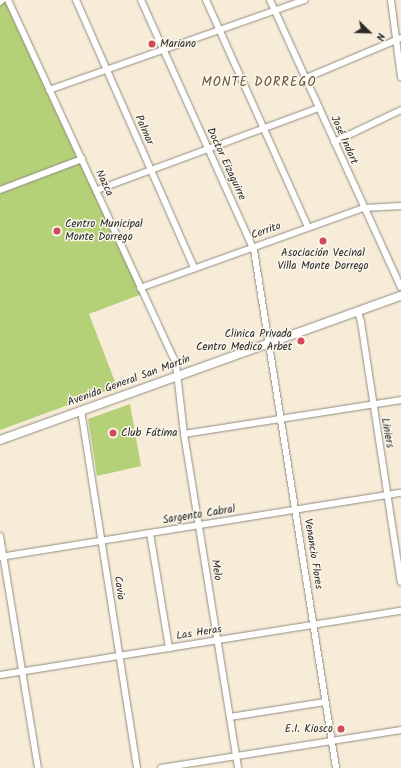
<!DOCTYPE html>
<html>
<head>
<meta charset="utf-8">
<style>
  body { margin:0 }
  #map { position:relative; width:401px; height:768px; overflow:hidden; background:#f7ecd8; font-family:Kalam,sans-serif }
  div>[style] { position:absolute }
  .green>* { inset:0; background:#b4d177 }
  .roads { filter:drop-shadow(0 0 1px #918c82) drop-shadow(0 0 1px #918c82) }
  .minor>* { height:6px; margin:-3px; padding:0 3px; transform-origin:3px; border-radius:3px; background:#fff }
  .secondary>* { height:8px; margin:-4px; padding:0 4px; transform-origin:4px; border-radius:4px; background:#fff }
  .dots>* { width:11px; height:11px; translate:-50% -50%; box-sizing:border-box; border:2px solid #fbf7ec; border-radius:50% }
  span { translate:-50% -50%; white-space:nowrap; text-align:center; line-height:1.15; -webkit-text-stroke:3px #fbf7ec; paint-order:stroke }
  .poi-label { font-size:11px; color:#2b2b2b }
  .left { translate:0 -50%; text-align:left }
  .right { translate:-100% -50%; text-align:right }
  .street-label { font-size:11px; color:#2b2b2b }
  .quarter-label { font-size:13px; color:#68503c; letter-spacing:1px }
  .north { position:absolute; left:349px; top:12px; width:40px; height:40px; -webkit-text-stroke:3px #fbf7ec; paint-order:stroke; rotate:113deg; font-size:11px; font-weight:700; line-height:16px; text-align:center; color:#2b2b2b }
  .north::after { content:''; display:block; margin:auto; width:14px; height:18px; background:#2b2b2b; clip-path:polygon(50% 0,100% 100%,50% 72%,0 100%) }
</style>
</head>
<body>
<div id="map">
  <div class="green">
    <i style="clip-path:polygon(5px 1px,142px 294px,89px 314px,117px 387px,0 430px,0 5px)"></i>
    <i style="clip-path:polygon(130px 404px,141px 466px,97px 476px,88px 419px)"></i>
  </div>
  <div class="roads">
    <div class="minor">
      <i style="left:8px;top:0;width:401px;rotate:65.2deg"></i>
      <i style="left:176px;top:364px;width:70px;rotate:83.5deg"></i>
      <i style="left:184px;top:434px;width:338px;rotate:80.8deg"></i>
      <i style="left:76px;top:0;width:292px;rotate:66.2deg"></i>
      <i style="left:141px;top:0;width:274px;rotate:65.7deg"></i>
      <i style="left:254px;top:250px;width:524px;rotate:81deg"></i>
      <i style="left:206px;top:0;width:249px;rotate:65.8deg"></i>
      <i style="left:270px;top:0;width:315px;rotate:65.5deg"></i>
      <i style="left:391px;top:0;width:78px;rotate:82.6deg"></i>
      <i style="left:0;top:2px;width:3px;rotate:-45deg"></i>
      <i style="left:306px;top:78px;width:103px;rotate:-22.8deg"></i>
      <i style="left:49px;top:90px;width:271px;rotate:-19.4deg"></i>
      <i style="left:334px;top:142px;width:74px;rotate:-25.5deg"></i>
      <i style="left:0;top:190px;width:88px;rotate:-20.7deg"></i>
      <i style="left:97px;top:190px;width:237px;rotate:-20.3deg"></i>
      <i style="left:140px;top:288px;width:238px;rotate:-19.7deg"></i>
      <i style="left:364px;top:208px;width:37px;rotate:-3deg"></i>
      <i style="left:358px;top:312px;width:10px;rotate:73deg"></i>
      <i style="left:361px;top:322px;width:263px;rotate:81.3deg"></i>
      <i style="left:81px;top:410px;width:362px;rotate:81.1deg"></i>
      <i style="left:184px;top:434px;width:220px;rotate:-8.9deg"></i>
      <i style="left:150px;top:533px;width:117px;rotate:80.6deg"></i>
      <i style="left:0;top:536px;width:235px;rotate:80.7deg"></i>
      <i style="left:0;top:557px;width:406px;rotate:-9.1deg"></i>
      <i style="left:0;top:675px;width:406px;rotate:-9.1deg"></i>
      <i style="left:230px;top:717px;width:96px;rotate:-9deg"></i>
      <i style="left:161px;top:768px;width:243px;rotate:-9deg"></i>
    </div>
    <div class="secondary">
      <i style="left:0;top:440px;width:426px;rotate:-19.8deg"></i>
    </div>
  </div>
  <div class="dots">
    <i style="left:152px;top:44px;background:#d1495b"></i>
    <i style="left:57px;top:231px;background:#d1495b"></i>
    <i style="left:323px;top:241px;background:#d1495b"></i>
    <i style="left:301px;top:341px;background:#d1495b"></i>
    <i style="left:113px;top:433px;background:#d1495b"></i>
    <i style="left:341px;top:729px;background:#d1495b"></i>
  </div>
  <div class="poi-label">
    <span class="left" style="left:160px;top:44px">Mariano</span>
    <span class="left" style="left:65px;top:231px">Centro Municipal<br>Monte Dorrego</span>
    <span style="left:323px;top:260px">Asociación Vecinal<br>Villa Monte Dorrego</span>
    <span class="right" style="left:292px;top:341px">Clinica Privada<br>Centro Medico Arbet</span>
    <span class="left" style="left:121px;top:433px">Club Fátima</span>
    <span class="right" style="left:333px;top:729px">E.I. Kiosco</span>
  </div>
  <div class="street-label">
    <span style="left:144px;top:130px;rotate:66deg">Palmar</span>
    <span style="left:344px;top:140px;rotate:66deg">José Indart</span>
    <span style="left:226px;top:164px;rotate:65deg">Doctor Eizaguirre</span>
    <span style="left:104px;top:183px;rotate:65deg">Nazca</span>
    <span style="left:266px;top:231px;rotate:-20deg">Cerrito</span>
    <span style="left:129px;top:381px;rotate:-20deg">Avenida General San Martín</span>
    <span style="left:387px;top:433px;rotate:80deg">Liniers</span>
    <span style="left:199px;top:515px;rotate:-9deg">Sargento Cabral</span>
    <span style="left:313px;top:554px;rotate:81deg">Venancio Flores</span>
    <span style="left:216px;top:570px;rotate:81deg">Melo</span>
    <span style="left:119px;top:588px;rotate:82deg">Cavia</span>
    <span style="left:199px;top:633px;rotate:-9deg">Las Heras</span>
  </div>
  <div class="quarter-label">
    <span style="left:259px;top:83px">MONTE DORREGO</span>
  </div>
  <div class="north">N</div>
</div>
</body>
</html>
